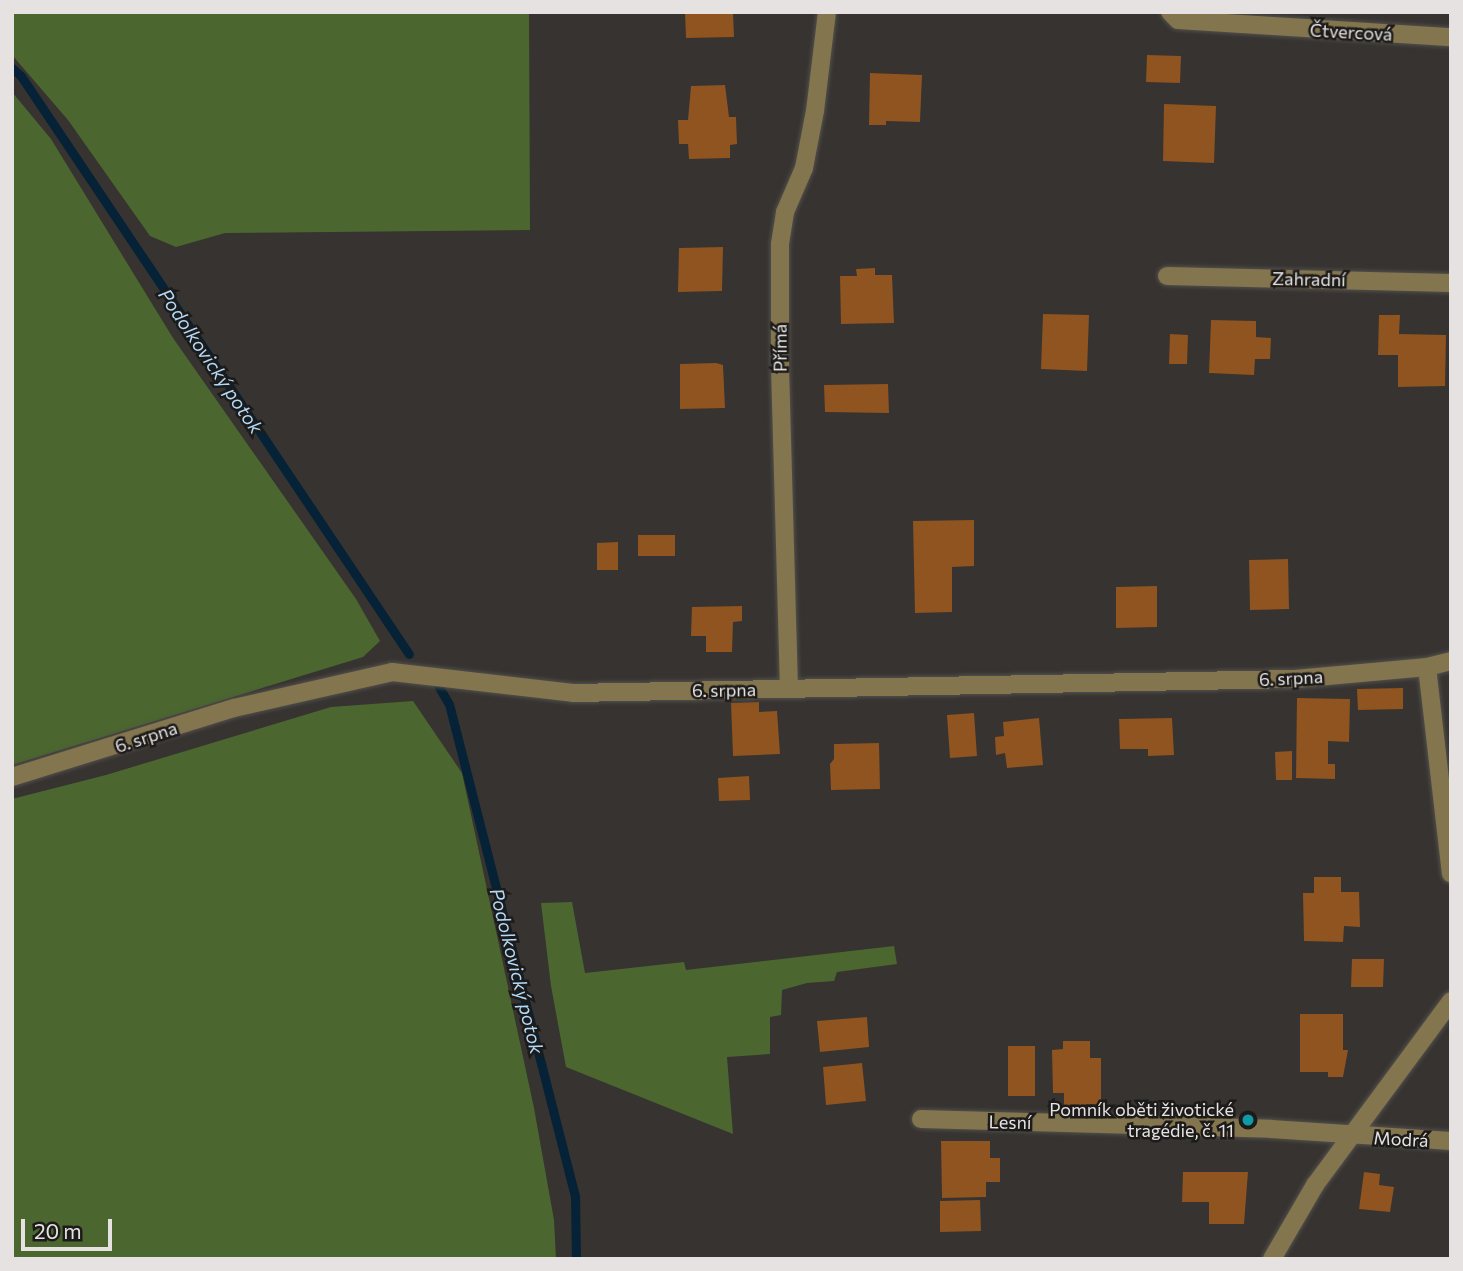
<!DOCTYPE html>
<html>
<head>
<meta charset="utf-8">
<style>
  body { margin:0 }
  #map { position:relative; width:1463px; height:1271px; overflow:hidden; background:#363330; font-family:Commissioner,sans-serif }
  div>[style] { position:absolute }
  .green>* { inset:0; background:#4b672f }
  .stream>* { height:9px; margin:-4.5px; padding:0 4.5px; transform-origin:4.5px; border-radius:4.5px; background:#052236 }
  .building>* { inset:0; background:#8f541f }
  .roads { filter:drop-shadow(0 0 2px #524f4c) drop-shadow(0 0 2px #524f4c) }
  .minor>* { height:18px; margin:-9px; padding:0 9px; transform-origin:9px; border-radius:9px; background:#83754e }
  .dots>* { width:19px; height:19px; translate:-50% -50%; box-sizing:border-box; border:4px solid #1d1b1a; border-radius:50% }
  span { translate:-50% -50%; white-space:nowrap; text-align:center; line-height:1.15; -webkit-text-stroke:5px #1d1b1a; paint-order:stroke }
  .street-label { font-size:18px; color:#e5e2e1 }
  .poi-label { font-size:18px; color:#e5e2e1 }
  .right { translate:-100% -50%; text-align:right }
  .water-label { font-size:19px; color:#b1dafb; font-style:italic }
  .frame { position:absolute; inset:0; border:14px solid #e5e2e1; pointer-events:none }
  .scale { position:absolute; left:21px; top:1219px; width:91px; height:32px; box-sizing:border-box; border:4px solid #e5e2e1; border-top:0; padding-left:9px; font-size:21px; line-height:24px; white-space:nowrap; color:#e5e2e1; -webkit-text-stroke:5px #1d1b1a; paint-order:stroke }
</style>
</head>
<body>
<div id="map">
  <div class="green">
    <i style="clip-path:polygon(12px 12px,529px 12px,530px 230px,225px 233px,176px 247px,150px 236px,68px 120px,12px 55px)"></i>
    <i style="clip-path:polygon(12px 92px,51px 139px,173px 338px,356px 599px,380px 641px,363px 657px,12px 765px)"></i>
    <i style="clip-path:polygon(413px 701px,462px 773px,534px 1108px,554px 1220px,556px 1259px,12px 1259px,12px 799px,106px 775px,331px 707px)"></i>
    <i style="clip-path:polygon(572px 902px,585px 973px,684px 962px,686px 970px,894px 946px,897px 964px,837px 972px,834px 981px,807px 983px,782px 990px,781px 1015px,770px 1017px,770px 1054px,727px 1057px,733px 1134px,566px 1067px,551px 986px,541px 903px)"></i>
  </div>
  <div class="stream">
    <i style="left:12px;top:68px;width:12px;rotate:42deg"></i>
    <i style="left:21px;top:76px;width:696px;rotate:56.13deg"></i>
    <i style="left:439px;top:687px;width:20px;rotate:60deg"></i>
    <i style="left:449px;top:704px;width:508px;rotate:75.64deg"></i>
    <i style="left:575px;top:1196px;width:63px;rotate:89.1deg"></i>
  </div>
  <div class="building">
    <i style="clip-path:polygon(685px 12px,733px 12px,734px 37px,686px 38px)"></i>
    <i style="clip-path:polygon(1147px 55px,1181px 56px,1180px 83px,1146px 82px)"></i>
    <i style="clip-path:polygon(870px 73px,922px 75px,920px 122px,886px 121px,886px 125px,869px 125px)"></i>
    <i style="clip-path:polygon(725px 85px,729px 117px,736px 117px,737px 144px,730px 145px,730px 158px,689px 159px,688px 144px,679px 144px,678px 120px,688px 120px,691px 86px)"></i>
    <i style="clip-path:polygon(1164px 104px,1216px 106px,1214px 163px,1163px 161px)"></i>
    <i style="clip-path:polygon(723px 247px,722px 291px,678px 292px,679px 248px)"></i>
    <i style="clip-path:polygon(875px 268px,875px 275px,892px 275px,894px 323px,841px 324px,840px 276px,857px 276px,856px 269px)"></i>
    <i style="clip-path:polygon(1043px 314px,1089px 315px,1087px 371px,1041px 369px)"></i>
    <i style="clip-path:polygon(1379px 315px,1400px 315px,1399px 334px,1446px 335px,1445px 386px,1398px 387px,1398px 355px,1378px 355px)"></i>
    <i style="clip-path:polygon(1211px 320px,1256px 321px,1256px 337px,1271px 338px,1270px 359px,1255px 359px,1254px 375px,1209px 373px)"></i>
    <i style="clip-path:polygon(1170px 334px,1188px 335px,1187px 364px,1169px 364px)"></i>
    <i style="clip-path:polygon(716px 363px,723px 365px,725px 408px,680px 409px,680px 364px)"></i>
    <i style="clip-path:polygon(888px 384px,889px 413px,825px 412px,824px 385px)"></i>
    <i style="clip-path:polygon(974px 520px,974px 566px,952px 567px,952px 612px,915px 613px,913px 521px)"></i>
    <i style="clip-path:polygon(638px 535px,675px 535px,675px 556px,638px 556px)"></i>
    <i style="clip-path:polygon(618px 542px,618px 570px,597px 570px,597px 543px)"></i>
    <i style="clip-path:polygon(1288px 559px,1289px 609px,1250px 610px,1249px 560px)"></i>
    <i style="clip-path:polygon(1157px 586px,1157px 627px,1116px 628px,1116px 587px)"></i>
    <i style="clip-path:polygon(742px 606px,742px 621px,733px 622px,732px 652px,706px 652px,706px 636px,691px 636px,692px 607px)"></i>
    <i style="clip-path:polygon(1403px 688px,1403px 709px,1358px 710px,1357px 689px)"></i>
    <i style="clip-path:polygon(1297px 698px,1350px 699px,1349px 742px,1328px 741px,1328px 764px,1335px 764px,1335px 779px,1296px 778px)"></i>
    <i style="clip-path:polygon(759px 702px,759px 712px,777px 711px,780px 754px,733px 756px,731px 703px)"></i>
    <i style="clip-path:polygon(974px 713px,977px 756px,950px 758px,947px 715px)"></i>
    <i style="clip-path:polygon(1039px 718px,1043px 765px,1007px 768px,1005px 753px,996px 755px,995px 737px,1004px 736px,1003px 722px)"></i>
    <i style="clip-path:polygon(1172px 718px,1174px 755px,1148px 756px,1148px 749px,1120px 749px,1119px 719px)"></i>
    <i style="clip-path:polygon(879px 743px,880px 789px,831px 790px,830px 764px,834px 759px,834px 744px)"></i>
    <i style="clip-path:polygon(1292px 751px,1292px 780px,1276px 780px,1275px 752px)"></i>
    <i style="clip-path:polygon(749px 776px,750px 800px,719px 801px,718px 778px)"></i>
    <i style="clip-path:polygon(1314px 877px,1341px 877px,1341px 892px,1359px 892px,1360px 927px,1344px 926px,1343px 942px,1304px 941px,1303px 893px,1314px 893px)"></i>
    <i style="clip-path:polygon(1352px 959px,1384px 959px,1383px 987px,1351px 987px)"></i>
    <i style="clip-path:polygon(1300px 1014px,1343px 1014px,1343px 1050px,1348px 1050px,1343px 1077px,1328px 1077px,1328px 1072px,1300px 1072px)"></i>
    <i style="clip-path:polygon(867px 1017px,869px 1047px,820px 1052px,817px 1021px)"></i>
    <i style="clip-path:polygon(1063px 1041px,1090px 1041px,1090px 1058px,1101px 1058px,1101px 1104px,1064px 1105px,1064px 1093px,1053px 1093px,1052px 1050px,1063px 1049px)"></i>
    <i style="clip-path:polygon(1008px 1046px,1035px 1046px,1035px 1096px,1008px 1096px)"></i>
    <i style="clip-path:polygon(862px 1063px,866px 1101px,826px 1105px,823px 1067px)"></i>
    <i style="clip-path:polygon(941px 1141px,990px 1141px,990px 1158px,1000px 1158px,1000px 1182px,986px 1182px,986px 1197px,942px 1198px)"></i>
    <i style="clip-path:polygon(1183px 1172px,1248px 1172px,1244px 1224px,1209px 1224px,1209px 1202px,1182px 1202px)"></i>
    <i style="clip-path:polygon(1364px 1172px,1380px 1174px,1379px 1185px,1394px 1187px,1390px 1212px,1359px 1209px)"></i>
    <i style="clip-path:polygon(980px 1200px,981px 1231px,940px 1232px,940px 1201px)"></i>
  </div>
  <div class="roads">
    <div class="minor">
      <i style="left:1170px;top:12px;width:11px;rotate:45deg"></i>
      <i style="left:1178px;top:20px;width:274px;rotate:3.6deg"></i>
      <i style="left:1167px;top:276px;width:284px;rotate:1.4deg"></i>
      <i style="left:1427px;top:667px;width:208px;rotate:83.4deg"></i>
      <i style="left:789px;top:689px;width:322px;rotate:-91.6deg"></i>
      <i style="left:780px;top:367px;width:123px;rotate:-90deg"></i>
      <i style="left:780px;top:244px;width:32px;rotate:-81deg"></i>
      <i style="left:785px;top:212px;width:48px;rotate:-66.6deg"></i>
      <i style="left:804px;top:168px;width:58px;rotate:-79.1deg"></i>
      <i style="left:815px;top:111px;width:100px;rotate:-83.1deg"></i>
      <i style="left:12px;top:777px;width:232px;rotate:-17.3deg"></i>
      <i style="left:234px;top:708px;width:162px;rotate:-12.8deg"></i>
      <i style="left:392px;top:672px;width:182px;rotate:6.6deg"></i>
      <i style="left:573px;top:693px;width:722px;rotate:-1.11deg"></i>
      <i style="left:1295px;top:679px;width:133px;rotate:-5.2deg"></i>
      <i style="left:1427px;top:667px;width:25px;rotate:-14deg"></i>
      <i style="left:921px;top:1119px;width:350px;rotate:1.6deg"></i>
      <i style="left:1271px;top:1129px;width:180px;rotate:3.8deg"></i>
      <i style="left:1272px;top:1259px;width:86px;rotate:-59.8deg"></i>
      <i style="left:1315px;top:1185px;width:229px;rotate:-53.5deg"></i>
    </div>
  </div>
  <div class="dots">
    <i style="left:1248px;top:1120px;background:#0f9aa8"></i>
  </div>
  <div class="street-label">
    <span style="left:1351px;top:32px;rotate:3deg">Čtvercová</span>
    <span style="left:1309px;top:279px;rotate:1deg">Zahradní</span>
    <span style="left:780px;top:348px;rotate:-90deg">Přímá</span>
    <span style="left:1291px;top:678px;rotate:-3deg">6. srpna</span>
    <span style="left:724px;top:690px;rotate:-1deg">6. srpna</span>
    <span style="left:146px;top:737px;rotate:-18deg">6. srpna</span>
    <span style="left:1010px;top:1122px;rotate:1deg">Lesní</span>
    <span style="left:1401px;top:1139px;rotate:3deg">Modrá</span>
  </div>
  <div class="poi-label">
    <span class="right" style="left:1234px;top:1120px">Pomník oběti životické<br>tragédie, č. 11</span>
  </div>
  <div class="water-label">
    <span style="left:211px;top:361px;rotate:56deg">Podolkovický potok</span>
    <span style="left:517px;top:971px;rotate:76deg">Podolkovický potok</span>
  </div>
  <div class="frame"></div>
  <div class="scale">20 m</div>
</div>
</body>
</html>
